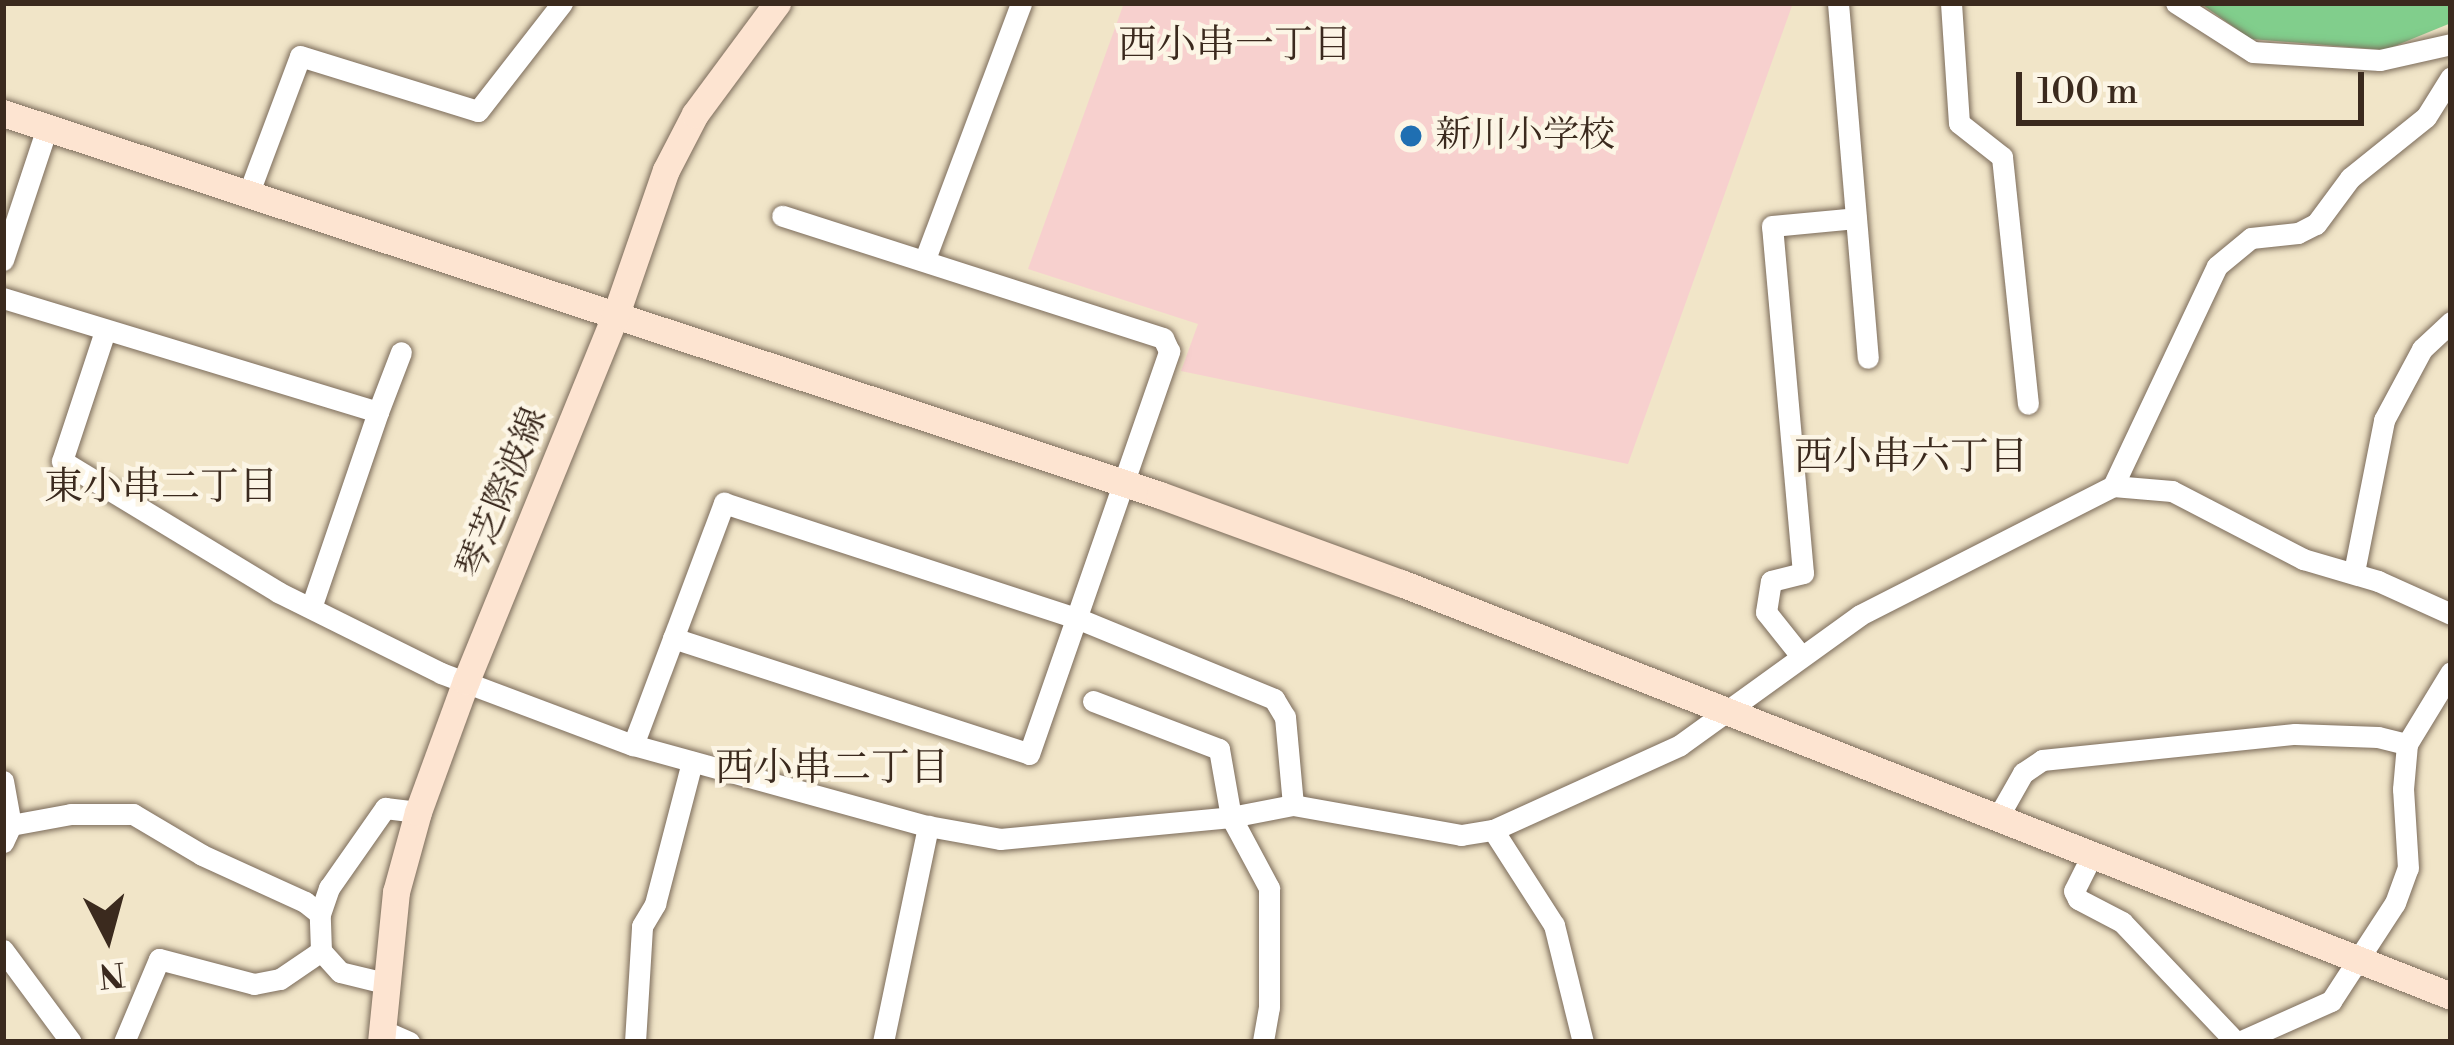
<!DOCTYPE html>
<html>
<head>
<meta charset="utf-8">
<style>
  body { margin:0 }
  #map { position:relative; width:2454px; height:1045px; overflow:hidden; background:#f1e5c8; font-family:"Libre Bodoni","Noto Serif JP",serif }
  div>[style] { position:absolute }
  .built>* { inset:0; background:#f7d0ce }
  .green>* { inset:0; background:#81ce8c }
  .roads { filter:drop-shadow(0 0 3px #7b6b5a) drop-shadow(0 0 3px #7b6b5a) }
  .street>* { height:21px; margin:-10.5px; padding:0 10.5px; transform-origin:10.5px; border-radius:10.5px; background:#fff }
  .secondary>* { height:27px; margin:-13.5px; padding:0 13.5px; transform-origin:13.5px; border-radius:13.5px; background:#fde4d1 }
  .dots>* { width:33px; height:33px; translate:-50% -50%; box-sizing:border-box; border:6px solid #fcf5e5; border-radius:50% }
  span { translate:-50% -50%; white-space:nowrap; text-align:center; line-height:1.15; -webkit-text-stroke:9px #fcf5e5; paint-order:stroke }
  .poi-label { font-size:36px; color:#3b2a1e }
  .left { translate:0 -50%; text-align:left }
  .street-label { font-size:36px; color:#3b2a1e }
  .neighbourhood-label { font-size:39px; color:#3b2a1e }
  .frame { position:absolute; inset:0; border:6px solid #3b2a1e; pointer-events:none }
  .north { position:absolute; left:48px; top:877px; width:120px; height:120px; -webkit-text-stroke:9px #fcf5e5; paint-order:stroke; rotate:174deg; font-size:33px; font-weight:700; line-height:48px; text-align:center; color:#3b2a1e }
  .north::after { content:''; display:block; margin:auto; width:42px; height:54px; background:#3b2a1e; clip-path:polygon(50% 0,100% 100%,50% 72%,0 100%) }
  .scale { position:absolute; left:2016px; top:72px; width:348px; height:54px; box-sizing:border-box; border:6px solid #3b2a1e; border-top:0; padding-left:15px; font-size:36px; line-height:42px; white-space:nowrap; color:#3b2a1e; -webkit-text-stroke:9px #fcf5e5; paint-order:stroke }
</style>
</head>
<body>
<div id="map">
  <div class="built">
    <i style="clip-path:polygon(1124px 3px,1793px 3px,1628px 464px,1181px 371px,1198px 324px,1028px 269px)"></i>
  </div>
  <div class="green">
    <i style="clip-path:polygon(2200px 3px,2451px 3px,2451px 23px,2385px 50px,2251px 39px)"></i>
  </div>
  <div class="roads">
    <div class="street">
      <i style="left:1838px;top:3px;width:356px;rotate:85.2deg"></i>
      <i style="left:1951px;top:3px;width:120px;rotate:86.2deg"></i>
      <i style="left:1959px;top:123px;width:55px;rotate:38.3deg"></i>
      <i style="left:2002px;top:157px;width:248px;rotate:84deg"></i>
      <i style="left:2176px;top:3px;width:91px;rotate:32.5deg"></i>
      <i style="left:2253px;top:52px;width:127px;rotate:3.6deg"></i>
      <i style="left:2380px;top:60px;width:73px;rotate:-12.7deg"></i>
      <i style="left:249px;top:192px;width:145px;rotate:-69.4deg"></i>
      <i style="left:300px;top:56px;width:186px;rotate:17.2deg"></i>
      <i style="left:478px;top:111px;width:137px;rotate:-52.1deg"></i>
      <i style="left:925px;top:259px;width:273px;rotate:-69.4deg"></i>
      <i style="left:3px;top:260px;width:139px;rotate:-71.6deg"></i>
      <i style="left:3px;top:298px;width:392px;rotate:16.9deg"></i>
      <i style="left:378px;top:412px;width:207px;rotate:108.9deg"></i>
      <i style="left:105px;top:331px;width:137px;rotate:108.3deg"></i>
      <i style="left:62px;top:461px;width:253px;rotate:31.2deg"></i>
      <i style="left:278px;top:592px;width:182px;rotate:26.4deg"></i>
      <i style="left:441px;top:673px;width:205px;rotate:20.6deg"></i>
      <i style="left:633px;top:745px;width:306px;rotate:15.4deg"></i>
      <i style="left:928px;top:826px;width:73px;rotate:10.2deg"></i>
      <i style="left:1000px;top:839px;width:232px;rotate:-5.4deg"></i>
      <i style="left:1231px;top:817px;width:63px;rotate:-11deg"></i>
      <i style="left:1293px;top:805px;width:171px;rotate:10.1deg"></i>
      <i style="left:1461px;top:835px;width:32px;rotate:-9deg"></i>
      <i style="left:1493px;top:830px;width:205px;rotate:-24.4deg"></i>
      <i style="left:1680px;top:745px;width:222px;rotate:-35.8deg"></i>
      <i style="left:1860px;top:615px;width:284px;rotate:-27deg"></i>
      <i style="left:2113px;top:486px;width:59px;rotate:4.8deg"></i>
      <i style="left:2172px;top:491px;width:148px;rotate:27.4deg"></i>
      <i style="left:2303px;top:559px;width:78px;rotate:16.3deg"></i>
      <i style="left:2378px;top:581px;width:80px;rotate:24.3deg"></i>
      <i style="left:378px;top:412px;width:64px;rotate:-69deg"></i>
      <i style="left:2113px;top:486px;width:243px;rotate:-64.7deg"></i>
      <i style="left:2217px;top:266px;width:44px;rotate:-39.5deg"></i>
      <i style="left:2251px;top:238px;width:47px;rotate:-6.1deg"></i>
      <i style="left:2298px;top:233px;width:20px;rotate:-27deg"></i>
      <i style="left:2316px;top:224px;width:57px;rotate:-53.5deg"></i>
      <i style="left:2350px;top:178px;width:97px;rotate:-38.8deg"></i>
      <i style="left:2426px;top:117px;width:47px;rotate:-58deg"></i>
      <i style="left:2354px;top:572px;width:155px;rotate:-78.8deg"></i>
      <i style="left:2384px;top:420px;width:81px;rotate:-61.8deg"></i>
      <i style="left:2422px;top:349px;width:40px;rotate:-43deg"></i>
      <i style="left:673px;top:638px;width:374px;rotate:18deg"></i>
      <i style="left:1029px;top:754px;width:427px;rotate:-70.8deg"></i>
      <i style="left:1169px;top:351px;width:14px;rotate:-115deg"></i>
      <i style="left:1163px;top:338px;width:400px;rotate:-162.2deg"></i>
      <i style="left:1801px;top:656px;width:56px;rotate:-128.5deg"></i>
      <i style="left:1766px;top:612px;width:31px;rotate:-81deg"></i>
      <i style="left:1771px;top:581px;width:33px;rotate:-14deg"></i>
      <i style="left:1803px;top:573px;width:348px;rotate:-95.1deg"></i>
      <i style="left:1772px;top:226px;width:84px;rotate:-5.4deg"></i>
      <i style="left:1093px;top:701px;width:135px;rotate:20.9deg"></i>
      <i style="left:1219px;top:749px;width:69px;rotate:80deg"></i>
      <i style="left:1231px;top:817px;width:81px;rotate:61.8deg"></i>
      <i style="left:1269px;top:888px;width:119px;rotate:90deg"></i>
      <i style="left:1269px;top:1007px;width:36px;rotate:100deg"></i>
      <i style="left:633px;top:745px;width:259px;rotate:-69.4deg"></i>
      <i style="left:724px;top:503px;width:373px;rotate:18.1deg"></i>
      <i style="left:1079px;top:619px;width:211px;rotate:22.3deg"></i>
      <i style="left:1274px;top:699px;width:21px;rotate:59deg"></i>
      <i style="left:1285px;top:717px;width:88px;rotate:84.8deg"></i>
      <i style="left:3px;top:781px;width:45px;rotate:79.7deg"></i>
      <i style="left:11px;top:825px;width:19px;rotate:115deg"></i>
      <i style="left:1998px;top:817px;width:51px;rotate:-60.4deg"></i>
      <i style="left:2023px;top:773px;width:23px;rotate:-34deg"></i>
      <i style="left:2042px;top:760px;width:254px;rotate:-5.9deg"></i>
      <i style="left:2295px;top:734px;width:83px;rotate:2.1deg"></i>
      <i style="left:2378px;top:737px;width:30px;rotate:14deg"></i>
      <i style="left:11px;top:825px;width:61px;rotate:-10.4deg"></i>
      <i style="left:71px;top:814px;width:62px"></i>
      <i style="left:133px;top:814px;width:80px;rotate:30.7deg"></i>
      <i style="left:202px;top:855px;width:113px;rotate:24.5deg"></i>
      <i style="left:305px;top:902px;width:19px;rotate:39deg"></i>
      <i style="left:1493px;top:830px;width:113px;rotate:57.3deg"></i>
      <i style="left:1554px;top:925px;width:121px;rotate:76.1deg"></i>
      <i style="left:2092px;top:855px;width:40px;rotate:116.6deg"></i>
      <i style="left:2074px;top:891px;width:9px;rotate:63deg"></i>
      <i style="left:2078px;top:899px;width:50px;rotate:27.6deg"></i>
      <i style="left:2122px;top:922px;width:166px;rotate:46.5deg"></i>
      <i style="left:3px;top:950px;width:114px;rotate:53.5deg"></i>
      <i style="left:385px;top:983px;width:46px;rotate:-166.3deg"></i>
      <i style="left:340px;top:972px;width:28px;rotate:-132deg"></i>
      <i style="left:321px;top:951px;width:37px;rotate:-92deg"></i>
      <i style="left:320px;top:914px;width:28px;rotate:-71deg"></i>
      <i style="left:329px;top:888px;width:98px;rotate:-55deg"></i>
      <i style="left:385px;top:808px;width:33px;rotate:7deg"></i>
      <i style="left:382px;top:1030px;width:30px;rotate:24deg"></i>
      <i style="left:124px;top:1042px;width:90px;rotate:-67.1deg"></i>
      <i style="left:159px;top:959px;width:98px;rotate:14.7deg"></i>
      <i style="left:254px;top:984px;width:26px;rotate:-11deg"></i>
      <i style="left:280px;top:979px;width:50px;rotate:-34.3deg"></i>
      <i style="left:635px;top:1042px;width:116px;rotate:-86.5deg"></i>
      <i style="left:642px;top:926px;width:26px;rotate:-59deg"></i>
      <i style="left:655px;top:904px;width:147px;rotate:-75.4deg"></i>
      <i style="left:883px;top:1042px;width:221px;rotate:-78.2deg"></i>
      <i style="left:2239px;top:1042px;width:101px;rotate:-24deg"></i>
      <i style="left:2331px;top:1001px;width:117px;rotate:-56.9deg"></i>
      <i style="left:2395px;top:903px;width:37px;rotate:-70deg"></i>
      <i style="left:2408px;top:868px;width:79px;rotate:-93.6deg"></i>
      <i style="left:2403px;top:789px;width:45px;rotate:-84.9deg"></i>
      <i style="left:2407px;top:744px;width:84px;rotate:-58.6deg"></i>
    </div>
    <div class="secondary">
      <i style="left:3px;top:113px;width:1218px;rotate:18.27deg"></i>
      <i style="left:1160px;top:495px;width:257px;rotate:20.1deg"></i>
      <i style="left:1401px;top:583px;width:1128px;rotate:21.47deg"></i>
      <i style="left:381px;top:1042px;width:151px;rotate:-84.3deg"></i>
      <i style="left:396px;top:892px;width:83px;rotate:-74.6deg"></i>
      <i style="left:418px;top:812px;width:140px;rotate:-69.9deg"></i>
      <i style="left:466px;top:681px;width:396px;rotate:-67.8deg"></i>
      <i style="left:616px;top:314px;width:152px;rotate:-70.9deg"></i>
      <i style="left:666px;top:170px;width:63px;rotate:-62.6deg"></i>
      <i style="left:695px;top:114px;width:138px;rotate:-53.5deg"></i>
    </div>
  </div>
  <div class="dots">
    <i style="left:1411px;top:136px;background:#1f6fb2"></i>
  </div>
  <div class="poi-label">
    <span class="left" style="left:1435px;top:136px">新川小学校</span>
  </div>
  <div class="street-label">
    <span style="left:503px;top:493px;rotate:-68deg">琴芝際波線</span>
  </div>
  <div class="neighbourhood-label">
    <span style="left:1235px;top:46px">西小串一丁目</span>
    <span style="left:1911px;top:458px">西小串六丁目</span>
    <span style="left:161px;top:488px">東小串二丁目</span>
    <span style="left:832px;top:769px">西小串二丁目</span>
  </div>
  <div class="frame"></div>
  <div class="north">N</div>
  <div class="scale">100 m</div>
</div>
</body>
</html>
